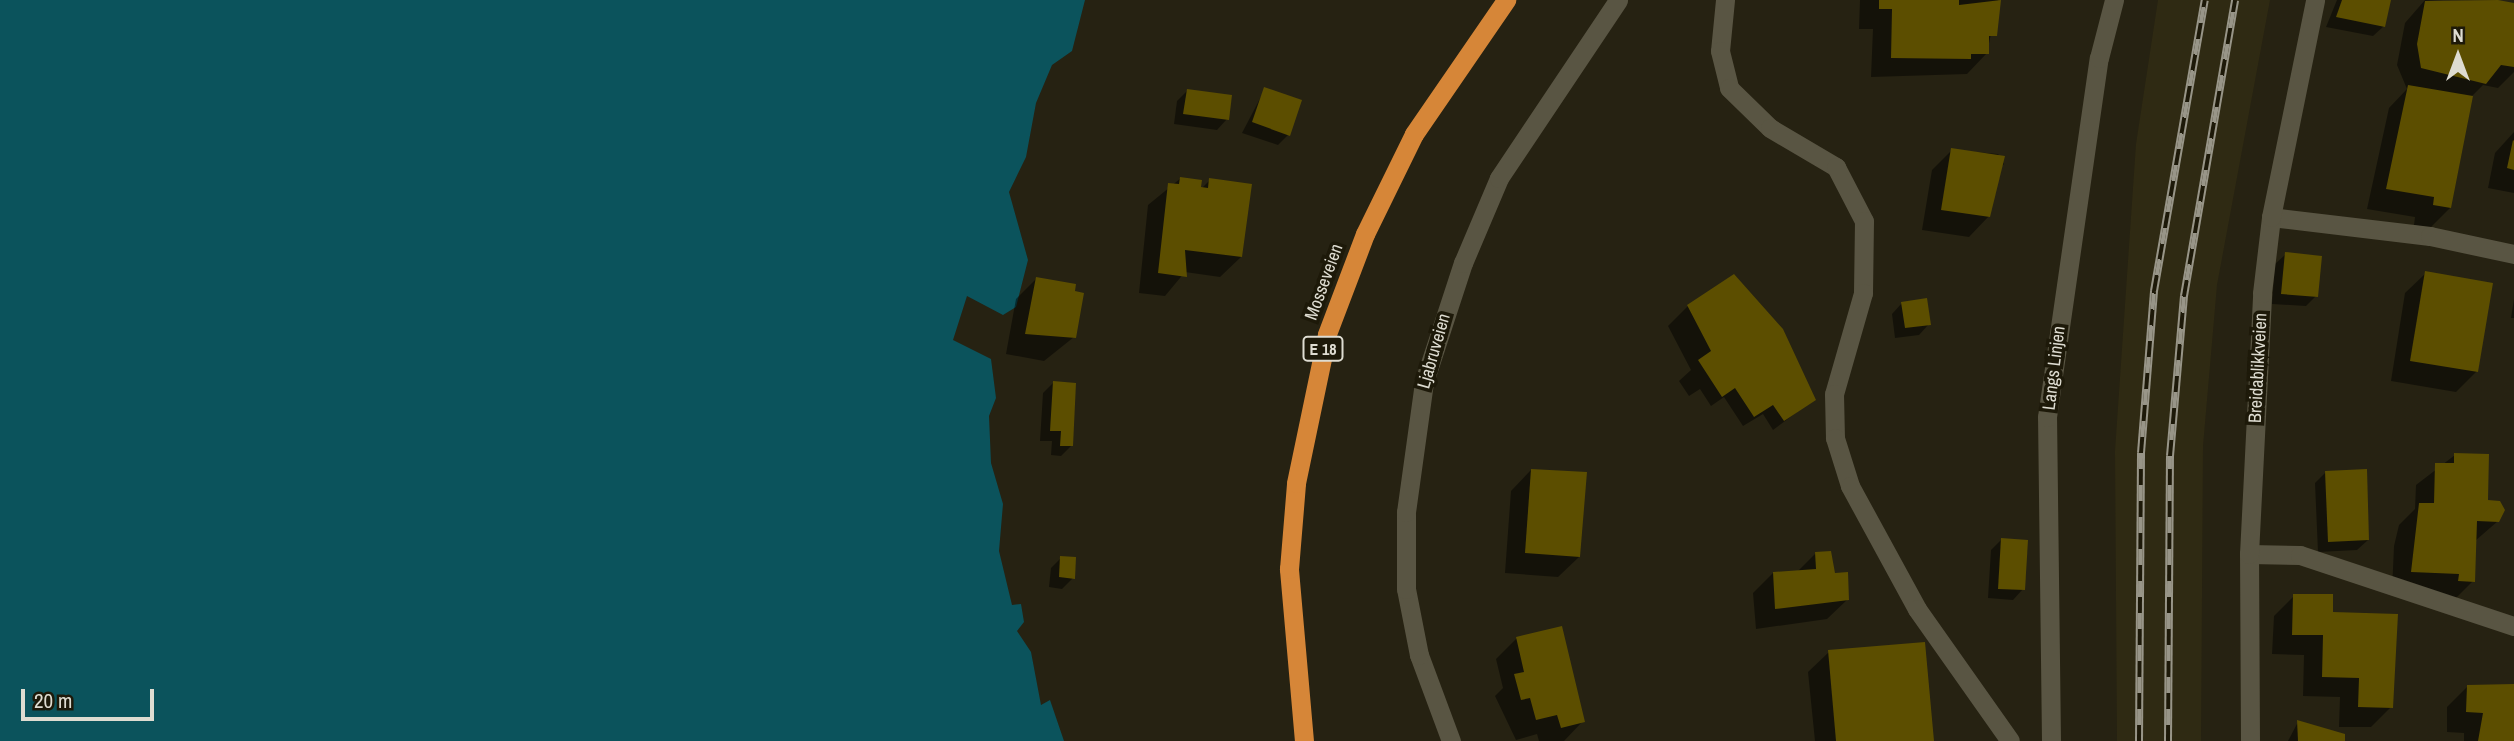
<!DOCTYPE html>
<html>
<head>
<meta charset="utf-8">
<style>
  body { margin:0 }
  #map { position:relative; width:2514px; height:741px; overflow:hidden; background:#262212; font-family:"Archivo Narrow",sans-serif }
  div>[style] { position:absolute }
  .built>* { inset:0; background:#2f2a13 }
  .water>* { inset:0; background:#0b535c }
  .shadow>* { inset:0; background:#0007 }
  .building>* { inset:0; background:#5c4e00 }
  .service>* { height:19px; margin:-9.5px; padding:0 9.5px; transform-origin:9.5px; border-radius:9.5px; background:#595543 }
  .minor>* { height:19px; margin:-9.5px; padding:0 9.5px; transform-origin:9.5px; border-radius:9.5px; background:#595543 }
  .tertiary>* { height:19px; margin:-9.5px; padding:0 9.5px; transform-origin:9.5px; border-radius:9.5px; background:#595543 }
  .trunk>* { height:19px; margin:-9.5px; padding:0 9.5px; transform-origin:9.5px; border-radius:9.5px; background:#d68638 }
  .rail>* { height:8px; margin-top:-4px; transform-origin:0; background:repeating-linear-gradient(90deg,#1d1909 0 16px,#989588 0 32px); box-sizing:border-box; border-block:2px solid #989588 }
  span { translate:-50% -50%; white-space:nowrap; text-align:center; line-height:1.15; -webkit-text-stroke:7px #1d1909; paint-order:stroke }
  .shield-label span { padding:2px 5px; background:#1d1909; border:2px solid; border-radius:5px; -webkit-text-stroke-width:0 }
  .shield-label { font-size:16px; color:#dedcd1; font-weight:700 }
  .street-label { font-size:18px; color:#dedcd1 }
  .north { position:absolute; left:2423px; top:21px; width:70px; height:70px; -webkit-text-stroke:5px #1d1909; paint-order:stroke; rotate:0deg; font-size:19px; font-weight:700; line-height:28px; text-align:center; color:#dedcd1 }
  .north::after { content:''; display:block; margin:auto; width:24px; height:32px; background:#dedcd1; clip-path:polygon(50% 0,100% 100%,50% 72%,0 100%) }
  .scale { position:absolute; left:21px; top:689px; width:133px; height:32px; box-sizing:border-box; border:4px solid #dedcd1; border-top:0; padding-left:9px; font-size:21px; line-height:24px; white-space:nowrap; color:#dedcd1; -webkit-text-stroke:5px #1d1909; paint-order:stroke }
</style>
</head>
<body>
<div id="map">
  <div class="built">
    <i style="clip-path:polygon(2158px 0,2270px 0,2217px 285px,2203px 446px,2201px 741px,2117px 741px,2115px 451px,2136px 144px)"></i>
  </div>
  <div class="water">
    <i style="clip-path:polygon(0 0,1085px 0,1072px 51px,1052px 65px,1036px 103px,1026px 157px,1009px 192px,1028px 260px,1016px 307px,1003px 315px,967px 296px,953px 340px,991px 359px,996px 398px,989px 416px,991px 463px,1003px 504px,999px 551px,1012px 605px,1021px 604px,1024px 622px,1017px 631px,1031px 652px,1041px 705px,1050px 700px,1064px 741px,0 741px)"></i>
  </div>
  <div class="shadow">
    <i style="clip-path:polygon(1860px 0,1998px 0,1987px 53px,1967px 74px,1871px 77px,1873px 29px,1859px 29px)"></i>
    <i style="clip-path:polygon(2337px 0,2389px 0,2384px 26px,2373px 36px,2326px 27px)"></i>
    <i style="clip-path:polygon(2425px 0,2514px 5px,2514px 72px,2498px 88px,2483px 85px,2471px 97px,2450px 208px,2430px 228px,2414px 225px,2415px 217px,2367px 209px,2389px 108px,2407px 89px,2397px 65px,2405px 23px)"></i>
    <i style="clip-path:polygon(1265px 89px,1288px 135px,1278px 145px,1242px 133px)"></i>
    <i style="clip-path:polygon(1187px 91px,1227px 119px,1217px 130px,1174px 124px,1177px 101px)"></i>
    <i style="clip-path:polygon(2514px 132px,2514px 193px,2488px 188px,2495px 153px)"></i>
    <i style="clip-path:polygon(1952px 150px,1998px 154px,2004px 164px,1996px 172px,1989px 216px,1969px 237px,1922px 230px,1932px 170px)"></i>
    <i style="clip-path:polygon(1181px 178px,1199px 191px,1210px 180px,1241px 257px,1220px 277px,1185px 272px,1165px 296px,1139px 293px,1148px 205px)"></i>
    <i style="clip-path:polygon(2286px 254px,2316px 296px,2306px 306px,2272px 304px,2275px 264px)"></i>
    <i style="clip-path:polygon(2426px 273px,2477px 371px,2456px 392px,2391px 381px,2405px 293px)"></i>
    <i style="clip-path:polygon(1036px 279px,1074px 337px,1044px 361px,1006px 354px,1016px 299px)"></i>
    <i style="clip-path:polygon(2514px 299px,2514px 318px,2511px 318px)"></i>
    <i style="clip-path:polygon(1902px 303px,1929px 324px,1919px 335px,1895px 338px,1892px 314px)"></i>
    <i style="clip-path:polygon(1688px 306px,1813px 400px,1773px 430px,1763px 414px,1743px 426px,1724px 397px,1711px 406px,1700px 389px,1689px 396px,1679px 381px,1691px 370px,1668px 326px)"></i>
    <i style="clip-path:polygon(1053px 383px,1071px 446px,1061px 456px,1051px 455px,1052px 441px,1040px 441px,1043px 393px)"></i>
    <i style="clip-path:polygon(2455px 455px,2498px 521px,2475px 541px,2473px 581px,2453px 601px,2392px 591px,2394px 546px,2399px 525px,2415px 509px,2416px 485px)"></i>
    <i style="clip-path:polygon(1531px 470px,1579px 557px,1558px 577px,1505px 573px,1511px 491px)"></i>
    <i style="clip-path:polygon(2326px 472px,2368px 540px,2357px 550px,2318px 552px,2315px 483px)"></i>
    <i style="clip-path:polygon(2001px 540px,2023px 589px,2013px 600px,1988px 598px,1991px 550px)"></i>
    <i style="clip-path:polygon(1816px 553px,1848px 599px,1827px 619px,1756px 629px,1753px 593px,1773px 573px,1797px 572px)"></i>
    <i style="clip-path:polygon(1061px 558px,1073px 578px,1062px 589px,1049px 587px,1051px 568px)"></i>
    <i style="clip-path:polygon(2294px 596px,2391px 707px,2371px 727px,2339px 727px,2340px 697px,2303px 696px,2304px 655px,2272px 654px,2274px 616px)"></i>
    <i style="clip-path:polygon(1561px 628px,1583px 721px,1564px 741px,1539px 741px,1537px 734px,1516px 740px,1495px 696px,1503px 688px,1496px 659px,1516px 639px)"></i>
    <i style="clip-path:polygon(1829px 652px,1932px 741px,1815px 741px,1808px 672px)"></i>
    <i style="clip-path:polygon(2514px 686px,2514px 741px,2464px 741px,2464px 733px,2447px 732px,2447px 707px,2467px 687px)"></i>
    <i style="clip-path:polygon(2298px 722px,2343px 741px,2288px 741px)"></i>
  </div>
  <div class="building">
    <i style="clip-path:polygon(1879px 0,1959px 0,1959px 5px,2001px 0,1997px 36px,1989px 36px,1989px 54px,1971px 54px,1971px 59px,1891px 58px,1892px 9px,1879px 9px)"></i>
    <i style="clip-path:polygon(2342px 0,2391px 0,2385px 27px,2336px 17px)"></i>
    <i style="clip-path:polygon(2498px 0,2514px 3px,2514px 67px,2501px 65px,2486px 84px,2421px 68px,2417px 44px,2425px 1px)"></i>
    <i style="clip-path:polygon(2408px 85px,2473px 96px,2451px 208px,2433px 205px,2434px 197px,2386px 189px)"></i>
    <i style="clip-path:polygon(1264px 87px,1302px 100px,1290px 136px,1252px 122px)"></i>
    <i style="clip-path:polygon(1187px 89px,1232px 95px,1229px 120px,1183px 114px)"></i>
    <i style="clip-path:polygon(2513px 140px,2514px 141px,2514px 170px,2507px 168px)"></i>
    <i style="clip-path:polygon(1951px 148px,2005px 156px,1990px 217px,1941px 210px)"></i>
    <i style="clip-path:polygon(1180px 177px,1202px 180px,1201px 187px,1208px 188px,1209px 178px,1252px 184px,1242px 257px,1185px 250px,1187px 277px,1158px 273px,1168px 183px,1179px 184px)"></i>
    <i style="clip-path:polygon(2285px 252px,2322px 256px,2318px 297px,2281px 294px)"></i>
    <i style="clip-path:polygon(2425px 271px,2493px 283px,2478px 372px,2410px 361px)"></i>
    <i style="clip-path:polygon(1734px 274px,1783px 329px,1816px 400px,1784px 421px,1773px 405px,1754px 417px,1735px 388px,1722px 397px,1698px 360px,1711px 351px,1687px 305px)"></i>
    <i style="clip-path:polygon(1036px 277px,1076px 284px,1075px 291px,1084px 293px,1076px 338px,1025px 334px)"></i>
    <i style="clip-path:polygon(1927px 298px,1931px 325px,1905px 328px,1901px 302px)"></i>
    <i style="clip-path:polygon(1053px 381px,1076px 383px,1073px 446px,1060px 446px,1061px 431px,1050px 431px)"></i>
    <i style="clip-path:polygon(2454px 453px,2489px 454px,2488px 500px,2500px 501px,2505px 510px,2499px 522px,2477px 521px,2475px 582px,2458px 581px,2459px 574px,2411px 572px,2419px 503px,2434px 503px,2435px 463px,2454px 463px)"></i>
    <i style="clip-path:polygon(1531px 469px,1587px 472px,1580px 557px,1525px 553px)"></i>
    <i style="clip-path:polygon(2367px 469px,2369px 540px,2328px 542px,2325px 471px)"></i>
    <i style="clip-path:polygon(2001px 538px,2028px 540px,2025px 590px,1998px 589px)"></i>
    <i style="clip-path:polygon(1831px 551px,1835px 573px,1848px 572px,1849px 600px,1775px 609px,1773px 572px,1816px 569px,1815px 552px)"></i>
    <i style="clip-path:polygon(1060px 556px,1076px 557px,1075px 579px,1059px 577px)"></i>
    <i style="clip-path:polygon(2293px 594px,2333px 594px,2333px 612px,2398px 614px,2393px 708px,2358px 707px,2359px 678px,2322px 677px,2323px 635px,2292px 635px)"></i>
    <i style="clip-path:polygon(1562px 626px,1585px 722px,1561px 728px,1557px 715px,1536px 720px,1530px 698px,1521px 700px,1514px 674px,1524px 672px,1516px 637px)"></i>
    <i style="clip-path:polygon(1925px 642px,1934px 741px,1836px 741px,1828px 650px)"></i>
    <i style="clip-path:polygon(2514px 684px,2514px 741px,2478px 741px,2483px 713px,2466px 712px,2467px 685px)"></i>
    <i style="clip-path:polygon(2297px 720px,2345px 734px,2345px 741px,2298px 741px)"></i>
  </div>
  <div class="service">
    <i style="left:1725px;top:0;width:51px;rotate:95.6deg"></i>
    <i style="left:1720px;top:51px;width:38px;rotate:76deg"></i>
    <i style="left:1729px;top:88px;width:57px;rotate:44.3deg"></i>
    <i style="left:1770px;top:128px;width:77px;rotate:30.6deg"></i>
    <i style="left:1836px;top:167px;width:61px;rotate:62.6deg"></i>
    <i style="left:1864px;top:221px;width:72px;rotate:90.8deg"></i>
    <i style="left:1863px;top:293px;width:105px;rotate:106deg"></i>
    <i style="left:1834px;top:394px;width:44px;rotate:88.7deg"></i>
    <i style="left:1835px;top:438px;width:50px;rotate:72.6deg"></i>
    <i style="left:1850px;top:486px;width:140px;rotate:61.4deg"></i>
    <i style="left:1917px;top:609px;width:161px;rotate:54.8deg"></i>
    <i style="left:2271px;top:217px;width:160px;rotate:6.8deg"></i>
    <i style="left:2430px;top:236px;width:86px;rotate:12.1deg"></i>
    <i style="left:2249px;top:554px;width:51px;rotate:1.1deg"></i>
    <i style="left:2300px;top:555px;width:225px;rotate:18.4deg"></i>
  </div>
  <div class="minor">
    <i style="left:2051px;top:741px;width:324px;rotate:-90.7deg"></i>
    <i style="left:2047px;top:417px;width:363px;rotate:-81.8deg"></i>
    <i style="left:2099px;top:58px;width:60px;rotate:-75.5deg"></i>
    <i style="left:2250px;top:741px;width:187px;rotate:-90.3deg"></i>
    <i style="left:2249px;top:554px;width:261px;rotate:-87.1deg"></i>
    <i style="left:2262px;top:293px;width:77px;rotate:-83.2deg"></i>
    <i style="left:2271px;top:217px;width:221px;rotate:-78.5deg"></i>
  </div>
  <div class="tertiary">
    <i style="left:1451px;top:741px;width:92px;rotate:-110.4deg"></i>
    <i style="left:1419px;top:655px;width:67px;rotate:-101.1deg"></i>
    <i style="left:1406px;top:589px;width:77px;rotate:-90deg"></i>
    <i style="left:1406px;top:512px;width:131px;rotate:-82.1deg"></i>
    <i style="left:1424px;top:382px;width:125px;rotate:-71.9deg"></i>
    <i style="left:1463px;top:263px;width:92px;rotate:-67deg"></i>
    <i style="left:1499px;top:178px;width:214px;rotate:-56.2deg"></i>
  </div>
  <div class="trunk">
    <i style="left:1304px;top:741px;width:173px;rotate:-95deg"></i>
    <i style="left:1289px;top:569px;width:86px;rotate:-85.3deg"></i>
    <i style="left:1296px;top:483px;width:152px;rotate:-78.2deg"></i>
    <i style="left:1327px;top:334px;width:107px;rotate:-69.2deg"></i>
    <i style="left:1365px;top:234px;width:111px;rotate:-63.9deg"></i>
    <i style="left:1414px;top:134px;width:163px;rotate:-55.5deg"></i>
  </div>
  <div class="rail">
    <i style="left:2139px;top:741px;width:288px;rotate:-89.6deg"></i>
    <i style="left:2141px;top:453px;width:163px;rotate:-85.4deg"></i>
    <i style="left:2154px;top:291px;width:295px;rotate:-80.1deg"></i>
    <i style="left:2168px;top:741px;width:285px;rotate:-89.6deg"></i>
    <i style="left:2170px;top:456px;width:161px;rotate:-85deg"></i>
    <i style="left:2184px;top:296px;width:300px;rotate:-80.2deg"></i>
  </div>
  <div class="shield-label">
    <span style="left:1323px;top:349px">E 18</span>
  </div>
  <div class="street-label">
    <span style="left:1324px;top:282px;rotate:-70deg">Mosseveien</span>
    <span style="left:1434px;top:351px;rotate:-74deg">Ljabruveien</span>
    <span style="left:2054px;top:368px;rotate:-83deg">Langs Linjen</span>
    <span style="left:2258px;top:368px;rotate:-87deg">Breidablikkveien</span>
  </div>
  <div class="north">N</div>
  <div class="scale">20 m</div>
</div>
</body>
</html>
